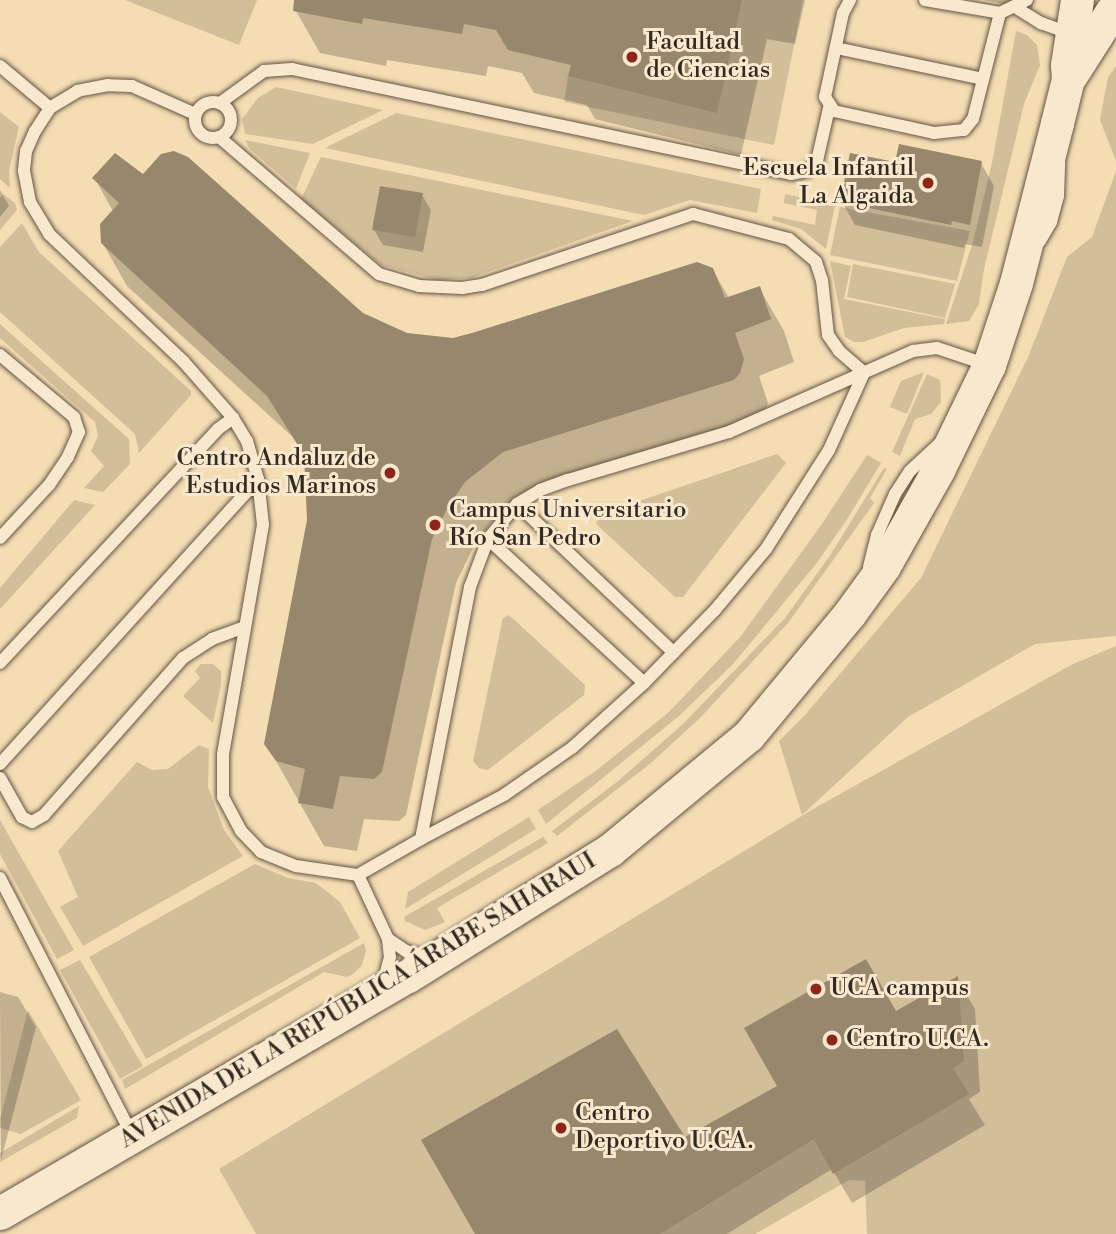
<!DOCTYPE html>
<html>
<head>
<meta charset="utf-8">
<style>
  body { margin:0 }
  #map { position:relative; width:1116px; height:1234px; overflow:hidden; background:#f4dcb3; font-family:"Libre Bodoni",serif }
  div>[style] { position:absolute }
  .green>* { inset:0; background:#d3be9a }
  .shadow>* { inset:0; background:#0003 }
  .building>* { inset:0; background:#97876d }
  .roads { filter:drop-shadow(0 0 2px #635646) drop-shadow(0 0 2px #635646) }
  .service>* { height:12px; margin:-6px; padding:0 6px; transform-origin:6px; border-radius:6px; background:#f8e8ce }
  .service>.ring { margin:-6px; padding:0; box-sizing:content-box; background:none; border:12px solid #f8e8ce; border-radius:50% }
  .tertiary>* { height:33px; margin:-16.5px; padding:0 16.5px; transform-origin:16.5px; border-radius:16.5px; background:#f8e8ce }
  .dots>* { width:19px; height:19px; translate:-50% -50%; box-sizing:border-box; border:4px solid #f8e8ce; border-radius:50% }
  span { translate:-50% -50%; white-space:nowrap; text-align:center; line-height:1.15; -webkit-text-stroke:6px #f8e8ce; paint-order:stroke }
  .poi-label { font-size:24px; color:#332a21 }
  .left { translate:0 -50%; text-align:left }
  .right { translate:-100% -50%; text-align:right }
  .street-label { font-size:24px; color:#332a21 }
</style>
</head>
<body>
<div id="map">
  <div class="green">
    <i style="clip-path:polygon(125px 0,257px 0,239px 45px)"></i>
    <i style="clip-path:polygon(742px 0,803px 0,774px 145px,564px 102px,568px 76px,716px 112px)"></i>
    <i style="clip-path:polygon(1016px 31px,1027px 35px,1037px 45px,1040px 65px,1024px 104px,984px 269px,979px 304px,969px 321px,946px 324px,973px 242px,992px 163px)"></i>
    <i style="clip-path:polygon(1116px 66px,1116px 161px,1100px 120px,1108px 77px)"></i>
    <i style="clip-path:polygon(276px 87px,383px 110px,313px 144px,245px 134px,242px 119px,258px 98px)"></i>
    <i style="clip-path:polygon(0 112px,19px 127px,9px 171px,10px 188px,0 179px)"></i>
    <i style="clip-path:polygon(396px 113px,761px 189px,757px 213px,690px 200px,644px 215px,325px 148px)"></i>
    <i style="clip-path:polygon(245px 140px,310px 153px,296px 189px,250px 149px)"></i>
    <i style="clip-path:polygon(321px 157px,633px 221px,471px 278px,437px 280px,381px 265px,301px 199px)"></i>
    <i style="clip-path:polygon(1116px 171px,1116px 636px,1035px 644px,908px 717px,802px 815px,779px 741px,805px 715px,921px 578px,1029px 355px,1067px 257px,1092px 237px)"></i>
    <i style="clip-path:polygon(3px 194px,15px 203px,17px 210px,0 230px,0 198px)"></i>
    <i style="clip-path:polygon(785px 194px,835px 205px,826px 249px,801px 229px,772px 220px,773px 216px,815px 225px,817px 210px,784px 203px)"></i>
    <i style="clip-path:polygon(840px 207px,970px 231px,957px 281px,830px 255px)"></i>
    <i style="clip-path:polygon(22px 223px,39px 252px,191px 391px,191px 395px,139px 453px,135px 434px,0 312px,0 247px)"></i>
    <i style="clip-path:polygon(830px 261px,851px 266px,844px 299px,945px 319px,944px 324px,904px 328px,863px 342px,854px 342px,845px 337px)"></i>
    <i style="clip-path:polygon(853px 264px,955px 284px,945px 318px,847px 297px)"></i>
    <i style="clip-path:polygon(0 324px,129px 439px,130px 464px,103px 492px,84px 488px,104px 466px,91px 451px,98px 436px,95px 422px,0 338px)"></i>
    <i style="clip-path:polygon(924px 372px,907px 414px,890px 407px,901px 381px)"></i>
    <i style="clip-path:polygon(927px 374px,940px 380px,941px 402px,931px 414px,915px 419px,900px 456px,892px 452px)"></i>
    <i style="clip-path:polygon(777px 454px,786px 463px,683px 597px,675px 597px,596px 524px,601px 514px)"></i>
    <i style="clip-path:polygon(867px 455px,881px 463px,846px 521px,816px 564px,733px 664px,679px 716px,546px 824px,538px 810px,597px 770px,669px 712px,741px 636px,822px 524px)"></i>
    <i style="clip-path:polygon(884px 468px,887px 469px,870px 498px,874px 503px,788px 623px,700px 718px,651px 763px,557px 836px,552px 831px,617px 782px,683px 724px,785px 618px,829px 557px)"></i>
    <i style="clip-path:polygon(74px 500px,95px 505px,0 609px,0 588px)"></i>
    <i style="clip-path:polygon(509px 615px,585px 685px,584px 695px,488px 770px,479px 768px,473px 761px,503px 618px)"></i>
    <i style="clip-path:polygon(1116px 646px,1116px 1234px,867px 1234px,865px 1181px,849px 1180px,755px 1234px,256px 1234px,219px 1169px,815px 808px,1073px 664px)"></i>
    <i style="clip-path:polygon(201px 664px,213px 664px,221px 671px,221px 685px,213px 723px,183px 696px,200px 678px,195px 671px)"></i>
    <i style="clip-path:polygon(199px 745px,209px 749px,208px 787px,224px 830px,243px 856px,83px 946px,60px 907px,78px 897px,58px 851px,137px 762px,152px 770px,168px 769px)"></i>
    <i style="clip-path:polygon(529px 817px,536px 829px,405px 909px,408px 892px)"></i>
    <i style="clip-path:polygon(0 820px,74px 950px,57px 959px,0 854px)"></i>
    <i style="clip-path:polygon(543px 837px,548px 843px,437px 908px,445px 922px,425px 930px,405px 921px,404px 917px)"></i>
    <i style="clip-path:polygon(255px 864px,288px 878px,316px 883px,340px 902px,360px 938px,146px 1059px,89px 957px)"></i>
    <i style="clip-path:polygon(364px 943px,366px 951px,362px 965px,353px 974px,347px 977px,324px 972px,125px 1089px,122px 1080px)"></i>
    <i style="clip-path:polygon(80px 960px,143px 1066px,120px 1079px,60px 970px)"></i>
    <i style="clip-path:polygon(28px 1010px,81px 1100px,21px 1134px,0 1128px,0 1119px)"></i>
    <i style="clip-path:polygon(79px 1106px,77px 1118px,0 1162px,0 1153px)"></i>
  </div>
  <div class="shadow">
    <i style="clip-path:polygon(298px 0,805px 0,795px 44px,767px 39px,741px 155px,595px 119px,587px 105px,534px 93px,522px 73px,488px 66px,486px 76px,387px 60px,386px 66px,320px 53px,296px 11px)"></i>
    <i style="clip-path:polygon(984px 0,1034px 0,1032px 10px)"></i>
    <i style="clip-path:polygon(981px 163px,994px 186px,982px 247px,965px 244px,964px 248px,855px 225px,842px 202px,897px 164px)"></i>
    <i style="clip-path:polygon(143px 176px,362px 315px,407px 335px,453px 339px,712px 269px,729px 298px,759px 288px,784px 331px,794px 362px,759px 376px,768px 403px,764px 416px,528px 495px,490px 524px,472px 550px,456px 583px,406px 815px,399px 821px,364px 819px,357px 851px,324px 846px,266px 743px,309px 520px,306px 457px,294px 438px,127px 286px,102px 242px,113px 211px,95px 179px)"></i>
    <i style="clip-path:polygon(0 190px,9px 206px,0 217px)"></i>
    <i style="clip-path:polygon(422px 195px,431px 210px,423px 252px,383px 245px,374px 230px)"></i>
    <i style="clip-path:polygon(957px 979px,975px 1009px,980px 1092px,969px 1099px,985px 1125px,852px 1203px,832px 1169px,727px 1234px,477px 1234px,684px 1140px,779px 1087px,896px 1013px)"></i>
    <i style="clip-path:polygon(0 992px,18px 997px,36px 1027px,1px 1160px)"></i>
  </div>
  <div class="building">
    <i style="clip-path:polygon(294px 0,742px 0,717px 113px,568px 76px,571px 65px,508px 50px,496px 30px,464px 24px,462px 34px,363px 18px,362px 24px,293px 11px)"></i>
    <i style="clip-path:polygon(899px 144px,982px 161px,970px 225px,952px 221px,951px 225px,840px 202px,850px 153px,895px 162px)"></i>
    <i style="clip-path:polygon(174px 151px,188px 157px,363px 313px,407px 333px,453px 338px,472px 333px,697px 262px,713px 268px,725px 298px,760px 286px,771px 319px,735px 333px,744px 359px,740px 373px,734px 380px,503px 452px,465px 482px,448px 507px,432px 539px,382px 772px,374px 779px,340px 776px,333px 809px,298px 803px,305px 769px,276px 761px,264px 744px,307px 520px,304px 455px,267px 396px,101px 243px,100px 224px,119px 203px,92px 178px,115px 153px,143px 174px,161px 154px)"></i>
    <i style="clip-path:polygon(380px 186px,423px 193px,415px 237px,372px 230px)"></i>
    <i style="clip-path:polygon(866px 959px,896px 1011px,958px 976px,964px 1061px,953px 1068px,969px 1094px,833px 1174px,814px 1139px,660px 1234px,475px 1234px,421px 1140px,617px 1029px,685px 1137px,777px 1086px,744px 1028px)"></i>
  </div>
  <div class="roads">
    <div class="service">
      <i style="left:850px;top:0;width:15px;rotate:118deg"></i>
      <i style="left:843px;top:13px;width:86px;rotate:102.1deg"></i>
      <i style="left:825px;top:97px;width:17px;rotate:57deg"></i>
      <i style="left:834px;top:111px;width:102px;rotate:12.4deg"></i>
      <i style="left:934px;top:133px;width:30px;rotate:-6deg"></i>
      <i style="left:964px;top:130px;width:14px;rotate:-51deg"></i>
      <i style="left:973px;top:119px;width:109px;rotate:-75.7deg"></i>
      <i style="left:925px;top:0;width:76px;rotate:9.8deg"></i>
      <i style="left:1000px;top:13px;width:30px;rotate:-26deg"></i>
      <i style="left:1015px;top:7px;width:31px;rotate:32deg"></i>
      <i style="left:1041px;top:23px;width:32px;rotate:20deg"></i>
      <i style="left:836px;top:48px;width:150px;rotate:11.9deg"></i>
      <i style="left:0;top:66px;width:65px;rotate:40deg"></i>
      <i class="ring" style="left:195px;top:102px;width:24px;height:24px"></i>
      <i style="left:220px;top:103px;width:54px;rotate:-36deg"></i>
      <i style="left:264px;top:71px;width:28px;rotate:-4deg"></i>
      <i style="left:292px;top:69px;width:510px;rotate:11.88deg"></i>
      <i style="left:791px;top:174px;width:16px;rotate:-11deg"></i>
      <i style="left:807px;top:171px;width:14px;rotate:-45deg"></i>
      <i style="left:817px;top:161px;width:58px;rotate:-77.2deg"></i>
      <i style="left:195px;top:114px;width:69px;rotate:-156deg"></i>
      <i style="left:132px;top:86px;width:24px;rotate:-178deg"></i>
      <i style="left:108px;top:85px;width:31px;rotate:169deg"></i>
      <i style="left:78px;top:91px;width:33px;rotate:149deg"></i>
      <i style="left:50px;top:108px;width:27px;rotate:123deg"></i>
      <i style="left:35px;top:131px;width:22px;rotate:114deg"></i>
      <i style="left:26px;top:151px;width:20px;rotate:96deg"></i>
      <i style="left:24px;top:171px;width:32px;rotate:79deg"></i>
      <i style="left:30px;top:202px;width:37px;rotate:59deg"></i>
      <i style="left:49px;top:234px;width:185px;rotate:43.5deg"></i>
      <i style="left:183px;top:361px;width:76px;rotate:48.7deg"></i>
      <i style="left:233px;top:418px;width:27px;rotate:59deg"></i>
      <i style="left:247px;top:441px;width:40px;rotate:74deg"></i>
      <i style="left:258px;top:479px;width:46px;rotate:83.8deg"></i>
      <i style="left:263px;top:525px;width:233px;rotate:99.9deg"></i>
      <i style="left:223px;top:755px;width:42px;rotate:90deg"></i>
      <i style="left:223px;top:797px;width:38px;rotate:62deg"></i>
      <i style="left:241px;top:831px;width:29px;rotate:46deg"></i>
      <i style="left:261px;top:852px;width:38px;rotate:22deg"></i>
      <i style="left:296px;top:866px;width:63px;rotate:8.3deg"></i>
      <i style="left:358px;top:875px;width:73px;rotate:-29.7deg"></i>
      <i style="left:421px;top:839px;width:257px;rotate:-79deg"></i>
      <i style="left:470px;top:587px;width:51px;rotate:-69.4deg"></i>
      <i style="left:488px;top:539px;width:45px;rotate:-50.4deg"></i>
      <i style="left:517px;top:504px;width:27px;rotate:-31deg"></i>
      <i style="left:540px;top:490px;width:30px;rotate:-20deg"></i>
      <i style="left:568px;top:480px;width:168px;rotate:-16.6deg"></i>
      <i style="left:729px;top:432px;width:201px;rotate:-23.8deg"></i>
      <i style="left:913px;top:351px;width:24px;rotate:-7deg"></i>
      <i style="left:937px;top:348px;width:54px;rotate:18.4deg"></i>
      <i style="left:219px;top:137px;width:211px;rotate:40.6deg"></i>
      <i style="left:379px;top:274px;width:42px;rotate:16.7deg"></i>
      <i style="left:419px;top:286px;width:43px;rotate:2.7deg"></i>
      <i style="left:462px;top:288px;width:20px;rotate:-9deg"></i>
      <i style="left:482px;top:285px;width:223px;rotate:-18.6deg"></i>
      <i style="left:693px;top:214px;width:99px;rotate:14.6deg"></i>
      <i style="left:789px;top:239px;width:35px;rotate:40deg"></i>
      <i style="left:816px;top:262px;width:19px;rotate:72deg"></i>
      <i style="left:822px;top:280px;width:55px;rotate:83.8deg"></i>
      <i style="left:828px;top:335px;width:19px;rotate:55deg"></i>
      <i style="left:839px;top:351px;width:33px;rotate:41deg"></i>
      <i style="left:1040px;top:241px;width:22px;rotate:-60deg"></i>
      <i style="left:1051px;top:222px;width:27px;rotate:-75deg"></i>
      <i style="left:1058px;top:196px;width:34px;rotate:-88deg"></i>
      <i style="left:0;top:355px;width:97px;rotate:40deg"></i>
      <i style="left:74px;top:417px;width:16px;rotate:72deg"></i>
      <i style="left:79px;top:432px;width:27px;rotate:114deg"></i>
      <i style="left:68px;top:457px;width:34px;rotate:124deg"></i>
      <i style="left:49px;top:485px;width:72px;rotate:132.8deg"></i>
      <i style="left:517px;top:504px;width:216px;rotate:43.5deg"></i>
      <i style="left:488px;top:539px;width:212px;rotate:42.7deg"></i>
      <i style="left:869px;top:567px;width:33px;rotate:-76deg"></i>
      <i style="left:877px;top:535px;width:45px;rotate:-66.3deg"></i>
      <i style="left:895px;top:494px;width:27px;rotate:-57deg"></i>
      <i style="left:910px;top:471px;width:41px;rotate:-43deg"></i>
      <i style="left:0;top:663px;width:320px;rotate:-47deg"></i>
      <i style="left:218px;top:429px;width:19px;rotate:-36deg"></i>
      <i style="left:0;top:764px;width:384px;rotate:-47.8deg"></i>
      <i style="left:0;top:778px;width:45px;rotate:60.6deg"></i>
      <i style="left:22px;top:817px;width:11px;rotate:27deg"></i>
      <i style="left:32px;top:822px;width:14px;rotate:-30deg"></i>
      <i style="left:44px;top:815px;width:210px;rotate:-48.5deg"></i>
      <i style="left:183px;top:658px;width:35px;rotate:-33deg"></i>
      <i style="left:212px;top:639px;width:33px;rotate:-20deg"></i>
      <i style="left:421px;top:839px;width:94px;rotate:-27.9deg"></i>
      <i style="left:504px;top:795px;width:84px;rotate:-34.8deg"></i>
      <i style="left:573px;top:747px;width:96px;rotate:-42deg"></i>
      <i style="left:644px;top:683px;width:102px;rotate:-45.8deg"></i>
      <i style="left:715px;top:610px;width:80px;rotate:-50.1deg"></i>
      <i style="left:766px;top:549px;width:117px;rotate:-57.5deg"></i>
      <i style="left:829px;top:450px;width:85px;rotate:-65.6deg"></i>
      <i style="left:358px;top:875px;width:71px;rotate:64.9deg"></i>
      <i style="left:388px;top:939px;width:18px;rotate:84deg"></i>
      <i style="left:390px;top:957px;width:27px;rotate:105deg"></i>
      <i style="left:0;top:878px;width:289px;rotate:62.8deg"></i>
      <i style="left:388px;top:939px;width:22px;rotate:34deg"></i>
      <i style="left:406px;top:951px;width:24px;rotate:15deg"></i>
    </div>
    <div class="tertiary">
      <i style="left:1071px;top:75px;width:76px;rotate:-57.4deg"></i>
      <i style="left:0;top:1213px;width:472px;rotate:-30.2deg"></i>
      <i style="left:408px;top:976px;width:238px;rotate:-32deg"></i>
      <i style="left:610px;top:850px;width:179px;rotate:-39.6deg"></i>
      <i style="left:748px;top:736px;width:160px;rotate:-50.3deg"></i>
      <i style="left:850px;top:613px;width:58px;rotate:-54.1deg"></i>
      <i style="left:884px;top:566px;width:110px;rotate:-60.6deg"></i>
      <i style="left:938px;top:470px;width:117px;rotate:-64.1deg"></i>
      <i style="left:989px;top:365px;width:86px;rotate:-71.8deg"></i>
      <i style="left:1016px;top:283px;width:165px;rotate:-75.6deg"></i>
      <i style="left:1057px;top:123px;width:45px;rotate:-76deg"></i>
      <i style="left:1068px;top:79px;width:14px;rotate:-94deg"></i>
      <i style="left:1067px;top:65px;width:66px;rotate:-81.3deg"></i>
    </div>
  </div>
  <div class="dots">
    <i style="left:632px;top:57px;background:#8f2418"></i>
    <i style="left:928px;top:183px;background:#8f2418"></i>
    <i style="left:390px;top:473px;background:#8f2418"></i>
    <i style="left:435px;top:525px;background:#8f2418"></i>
    <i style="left:816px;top:989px;background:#8f2418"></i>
    <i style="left:832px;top:1040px;background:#8f2418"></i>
    <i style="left:561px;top:1128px;background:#8f2418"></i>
  </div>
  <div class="poi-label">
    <span class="left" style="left:646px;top:57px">Facultad<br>de Ciencias</span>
    <span class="right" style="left:914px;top:183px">Escuela Infantil<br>La Algaida</span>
    <span class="right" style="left:376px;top:473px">Centro Andaluz de<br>Estudios Marinos</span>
    <span class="left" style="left:449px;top:525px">Campus Universitario<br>Río San Pedro</span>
    <span class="left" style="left:830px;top:989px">UCA campus</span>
    <span class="left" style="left:846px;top:1040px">Centro U.CA.</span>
    <span class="left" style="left:575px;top:1128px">Centro<br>Deportivo U.CA.</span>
  </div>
  <div class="street-label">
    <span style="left:358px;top:1001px;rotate:-31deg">AVENIDA DE LA REPÚBLICA ÁRABE SAHARAUI</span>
  </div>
</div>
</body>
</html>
